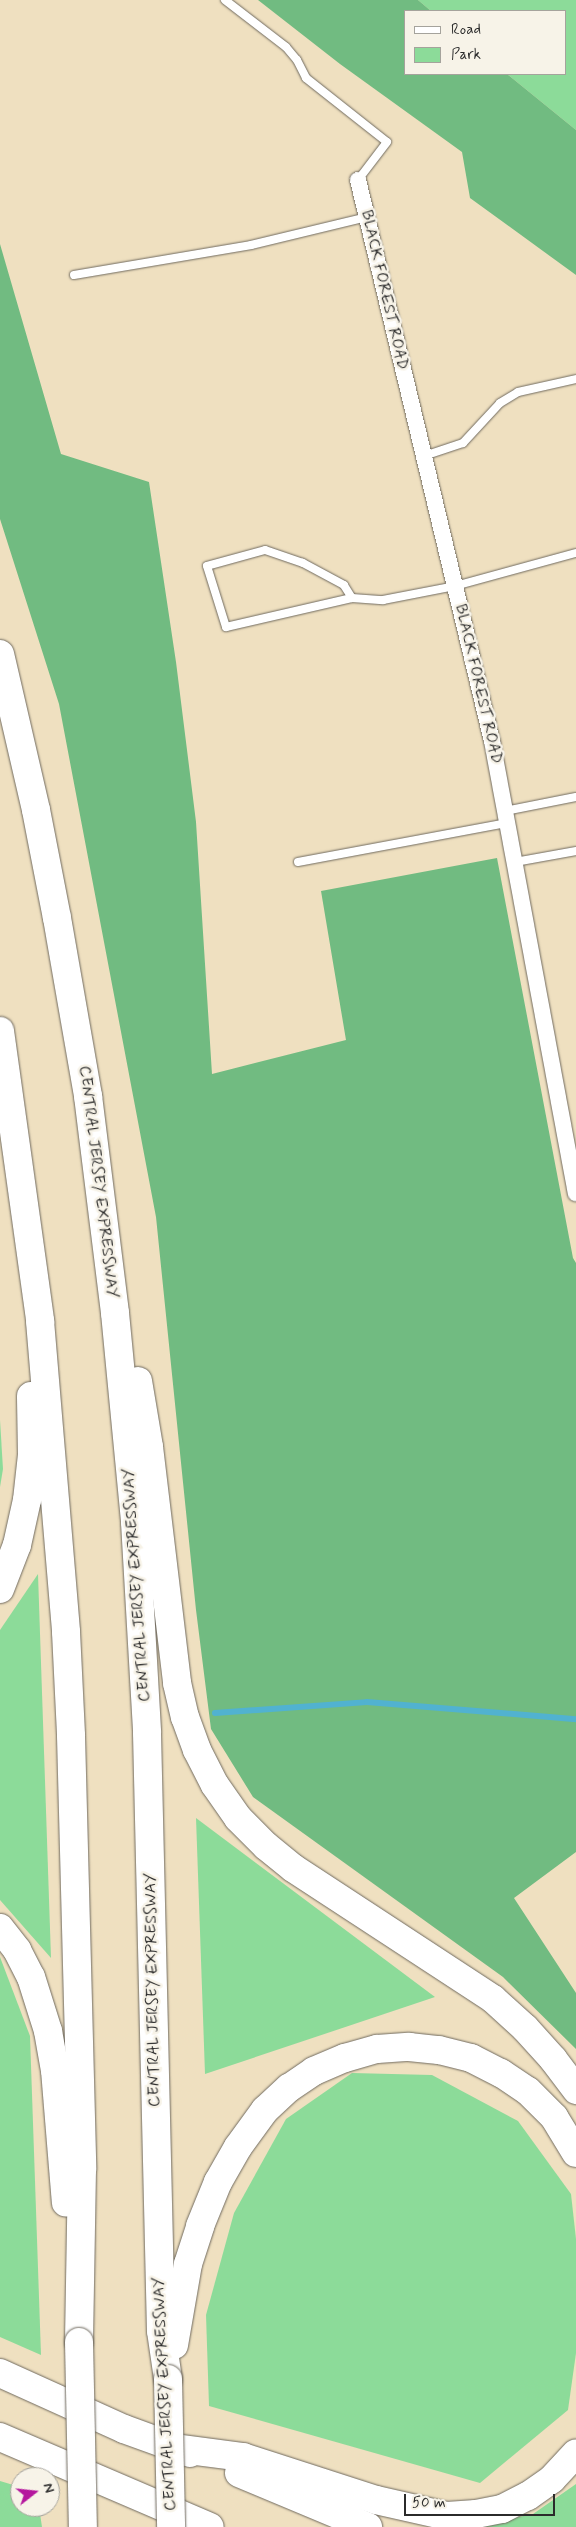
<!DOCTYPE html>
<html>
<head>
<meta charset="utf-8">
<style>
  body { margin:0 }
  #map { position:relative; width:576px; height:2527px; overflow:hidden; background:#efe0c0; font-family:Mynerve,sans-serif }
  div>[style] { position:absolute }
  .green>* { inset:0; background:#8cdb99 }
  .forest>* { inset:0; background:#71bb81 }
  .stream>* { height:6px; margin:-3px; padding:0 3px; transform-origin:3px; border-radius:3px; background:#51b2d0 }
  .roads { filter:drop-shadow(0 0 1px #706a5f) drop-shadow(0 0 1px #706a5f) }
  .lane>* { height:8px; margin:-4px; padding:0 4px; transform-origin:4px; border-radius:4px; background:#fff }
  .street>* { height:16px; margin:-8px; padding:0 8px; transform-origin:8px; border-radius:8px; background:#fff }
  .highway>* { height:28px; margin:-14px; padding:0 14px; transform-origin:14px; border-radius:14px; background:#fff }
  .bridges { filter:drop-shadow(0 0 1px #706a5f) drop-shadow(0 0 1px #706a5f) }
  .highway-bridge>* { height:28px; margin:-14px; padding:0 14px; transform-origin:14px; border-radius:14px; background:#fff }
  span { translate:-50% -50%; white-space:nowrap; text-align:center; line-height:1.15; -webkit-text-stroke:5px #f7f3e8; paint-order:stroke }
  .street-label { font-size:16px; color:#2b2b2b }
  .legend { position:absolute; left:404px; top:10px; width:162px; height:65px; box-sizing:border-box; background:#f7f3e8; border:1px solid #a5a39c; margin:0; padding:6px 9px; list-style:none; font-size:15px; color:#2b2b2b }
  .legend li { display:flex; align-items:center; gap:10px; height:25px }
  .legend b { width:25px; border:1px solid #a5a39c }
  .north { position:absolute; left:10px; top:2467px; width:50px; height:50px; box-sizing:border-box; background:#f7f3e8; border:1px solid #a5a39c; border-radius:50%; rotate:74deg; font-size:14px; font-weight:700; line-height:20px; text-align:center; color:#2b2b2b }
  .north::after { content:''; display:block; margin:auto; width:18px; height:22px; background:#b5179e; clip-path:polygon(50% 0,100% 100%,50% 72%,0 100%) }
  .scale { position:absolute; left:404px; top:2494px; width:151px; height:22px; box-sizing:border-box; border:2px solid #2b2b2b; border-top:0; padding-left:6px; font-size:15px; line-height:18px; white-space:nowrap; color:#2b2b2b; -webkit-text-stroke:4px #f7f3e8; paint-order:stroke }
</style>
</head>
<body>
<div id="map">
  <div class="green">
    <i style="clip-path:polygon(418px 0,576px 0,576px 130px,507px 74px,565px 74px,565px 11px,431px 11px)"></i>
    <i style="clip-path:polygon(0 1420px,3px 1469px,0 1487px)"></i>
    <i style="clip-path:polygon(38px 1574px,51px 1958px,0 1900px,0 1630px)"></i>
    <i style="clip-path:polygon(196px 1818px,435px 1997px,205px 2074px)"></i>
    <i style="clip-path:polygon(0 1957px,30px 2036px,41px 2355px,0 2337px)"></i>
    <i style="clip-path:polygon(352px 2073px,432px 2075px,518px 2121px,571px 2194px,576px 2239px,576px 2353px,568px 2410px,480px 2483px,209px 2406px,206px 2315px,234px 2213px,286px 2119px)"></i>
    <i style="clip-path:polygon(0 2481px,20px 2487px,20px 2507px,39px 2507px,42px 2527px,0 2527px)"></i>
    <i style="clip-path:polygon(576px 2484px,576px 2527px,471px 2527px,533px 2514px)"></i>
  </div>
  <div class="forest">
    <i style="clip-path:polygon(258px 0,418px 0,431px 11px,405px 11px,405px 74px,507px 74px,576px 130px,576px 275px,470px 198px,462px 152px,340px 64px)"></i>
    <i style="clip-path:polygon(0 244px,61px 454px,149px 482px,176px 662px,196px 822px,212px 1074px,346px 1040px,321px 891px,497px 858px,573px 1258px,576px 1263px,576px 1852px,514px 1898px,576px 1993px,576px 2049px,503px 1977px,253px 1797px,211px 1729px,196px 1610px,156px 1217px,59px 704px,0 519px)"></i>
  </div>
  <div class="stream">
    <i style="left:215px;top:1713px;width:152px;rotate:-4.1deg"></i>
    <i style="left:367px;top:1702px;width:210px;rotate:4.7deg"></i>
  </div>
  <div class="roads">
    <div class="lane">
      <i style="left:225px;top:0;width:77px;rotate:37.6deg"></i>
      <i style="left:286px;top:47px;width:17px;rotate:50deg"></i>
      <i style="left:297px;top:60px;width:20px;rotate:63deg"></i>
      <i style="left:306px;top:78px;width:103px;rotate:38.3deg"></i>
      <i style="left:387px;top:142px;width:48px;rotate:127.3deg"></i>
      <i style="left:74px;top:275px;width:180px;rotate:-9.6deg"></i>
      <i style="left:251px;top:245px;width:119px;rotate:-13.6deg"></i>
      <i style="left:424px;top:456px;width:41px;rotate:-18.4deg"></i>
      <i style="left:463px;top:443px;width:54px;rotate:-47.2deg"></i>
      <i style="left:500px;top:403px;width:21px;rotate:-31deg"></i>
      <i style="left:518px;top:392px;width:59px;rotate:-12.6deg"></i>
      <i style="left:352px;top:598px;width:15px;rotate:-122deg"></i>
      <i style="left:344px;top:585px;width:47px;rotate:-151.8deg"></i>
      <i style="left:303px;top:563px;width:40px;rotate:-161.1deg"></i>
      <i style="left:265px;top:550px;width:60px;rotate:164.6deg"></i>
      <i style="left:207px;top:566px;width:64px;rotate:72.7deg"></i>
      <i style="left:226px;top:627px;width:129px;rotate:-13deg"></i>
      <i style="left:352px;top:598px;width:31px;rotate:4deg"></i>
      <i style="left:383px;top:600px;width:73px;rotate:-11deg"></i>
      <i style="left:455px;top:586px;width:125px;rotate:-15.3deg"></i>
      <i style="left:505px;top:811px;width:72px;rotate:-11.2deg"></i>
      <i style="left:298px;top:862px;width:213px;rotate:-10.6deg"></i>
      <i style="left:515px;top:862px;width:62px;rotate:-10.2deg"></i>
    </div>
    <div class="street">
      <i style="left:358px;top:180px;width:577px;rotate:76.57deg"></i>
      <i style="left:492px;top:741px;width:460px;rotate:79.5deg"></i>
    </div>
    <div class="highway">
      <i style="left:0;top:654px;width:160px;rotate:77deg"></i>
      <i style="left:36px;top:810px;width:110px;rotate:79deg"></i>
      <i style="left:57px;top:918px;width:181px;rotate:80.1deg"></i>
      <i style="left:88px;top:1096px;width:219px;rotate:82.9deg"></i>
      <i style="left:115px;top:1313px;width:210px;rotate:84.5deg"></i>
      <i style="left:135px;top:1522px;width:211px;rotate:86.7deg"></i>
      <i style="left:147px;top:1733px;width:598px;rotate:88.66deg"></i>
      <i style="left:161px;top:2331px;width:49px;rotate:81.7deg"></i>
      <i style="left:0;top:1031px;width:293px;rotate:82.1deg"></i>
      <i style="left:40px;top:1321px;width:312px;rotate:85.2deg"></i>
      <i style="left:66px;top:1632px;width:104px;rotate:87.2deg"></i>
      <i style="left:71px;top:1736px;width:433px;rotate:88.5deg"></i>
      <i style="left:82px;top:2169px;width:173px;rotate:91deg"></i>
      <i style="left:138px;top:1381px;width:67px;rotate:80.5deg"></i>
      <i style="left:149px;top:1447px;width:238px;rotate:83.2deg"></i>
      <i style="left:177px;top:1683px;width:35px;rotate:77deg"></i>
      <i style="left:185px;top:1717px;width:35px;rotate:70deg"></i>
      <i style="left:197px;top:1750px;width:39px;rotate:63deg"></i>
      <i style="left:215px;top:1785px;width:40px;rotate:55.1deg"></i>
      <i style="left:238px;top:1818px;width:40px;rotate:45deg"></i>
      <i style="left:266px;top:1846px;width:35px;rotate:39deg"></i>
      <i style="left:293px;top:1868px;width:239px;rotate:33.2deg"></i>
      <i style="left:493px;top:1999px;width:43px;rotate:42.2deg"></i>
      <i style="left:525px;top:2028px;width:42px;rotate:47.9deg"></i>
      <i style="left:553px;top:2059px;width:39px;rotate:53deg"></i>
      <i style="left:0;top:1589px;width:47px;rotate:-68.9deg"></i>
      <i style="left:17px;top:1545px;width:46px;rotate:-77.5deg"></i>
      <i style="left:27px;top:1500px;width:45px;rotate:-83.7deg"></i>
      <i style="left:32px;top:1455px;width:59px;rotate:-91deg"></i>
      <i style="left:0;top:1928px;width:28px;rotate:52deg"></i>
      <i style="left:17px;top:1950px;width:30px;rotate:63deg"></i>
      <i style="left:31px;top:1977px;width:57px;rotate:72.5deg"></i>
      <i style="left:48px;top:2031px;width:40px;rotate:80deg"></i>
      <i style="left:55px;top:2070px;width:133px;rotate:85.3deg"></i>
      <i style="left:174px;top:2345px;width:82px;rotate:-80.2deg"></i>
      <i style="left:188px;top:2264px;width:40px;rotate:-72deg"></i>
      <i style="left:200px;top:2226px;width:48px;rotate:-67.8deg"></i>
      <i style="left:218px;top:2182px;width:40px;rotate:-60.3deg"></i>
      <i style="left:238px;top:2147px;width:46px;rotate:-53.9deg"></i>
      <i style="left:265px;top:2110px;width:33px;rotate:-43deg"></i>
      <i style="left:289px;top:2088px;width:30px;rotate:-34deg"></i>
      <i style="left:314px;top:2071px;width:34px;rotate:-23deg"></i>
      <i style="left:345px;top:2058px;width:33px;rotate:-16deg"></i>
      <i style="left:377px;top:2049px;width:32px;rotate:-4deg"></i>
      <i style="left:409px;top:2047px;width:30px;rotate:6deg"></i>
      <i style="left:439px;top:2050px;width:33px;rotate:14deg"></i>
      <i style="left:471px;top:2058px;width:34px;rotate:27deg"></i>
      <i style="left:501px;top:2073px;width:32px;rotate:34deg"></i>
      <i style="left:528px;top:2091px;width:37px;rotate:45deg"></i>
      <i style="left:554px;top:2117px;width:42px;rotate:58.6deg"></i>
      <i style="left:0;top:2373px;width:136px;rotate:24.3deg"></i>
      <i style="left:124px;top:2429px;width:70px;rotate:20deg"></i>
      <i style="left:0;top:2437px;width:228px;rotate:23.2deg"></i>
      <i style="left:181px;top:2449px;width:63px;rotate:7.4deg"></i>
      <i style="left:243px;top:2457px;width:140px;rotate:17.9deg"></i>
      <i style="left:376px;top:2500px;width:73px;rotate:12.7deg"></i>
      <i style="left:447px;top:2516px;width:29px;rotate:-4deg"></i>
      <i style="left:476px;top:2514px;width:26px;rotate:-11deg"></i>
      <i style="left:502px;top:2509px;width:29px;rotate:-27deg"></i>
      <i style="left:528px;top:2496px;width:29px;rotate:-35deg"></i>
      <i style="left:552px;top:2479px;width:35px;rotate:-47deg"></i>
      <i style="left:239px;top:2473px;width:140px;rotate:22.7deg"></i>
    </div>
  </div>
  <div class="bridges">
    <div class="highway-bridge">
      <i style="left:79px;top:2342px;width:185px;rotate:88.8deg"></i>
      <i style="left:168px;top:2379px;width:148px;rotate:88.8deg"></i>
    </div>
  </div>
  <div class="street-label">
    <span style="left:384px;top:290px;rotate:77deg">BLACK FOREST ROAD</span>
    <span style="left:478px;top:684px;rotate:77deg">BLACK FOREST ROAD</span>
    <span style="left:98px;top:1182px;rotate:83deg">CENTRAL JERSEY EXPRESSWAY</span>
    <span style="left:137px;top:1585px;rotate:-94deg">CENTRAL JERSEY EXPRESSWAY</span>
    <span style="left:153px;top:1990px;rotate:-91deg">CENTRAL JERSEY EXPRESSWAY</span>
    <span style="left:165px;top:2394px;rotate:-93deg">CENTRAL JERSEY EXPRESSWAY</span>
  </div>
  <ul class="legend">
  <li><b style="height:6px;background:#fff"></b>Road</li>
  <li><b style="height:14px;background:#8cdb99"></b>Park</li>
  </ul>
  <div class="north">N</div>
  <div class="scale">50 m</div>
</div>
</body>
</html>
